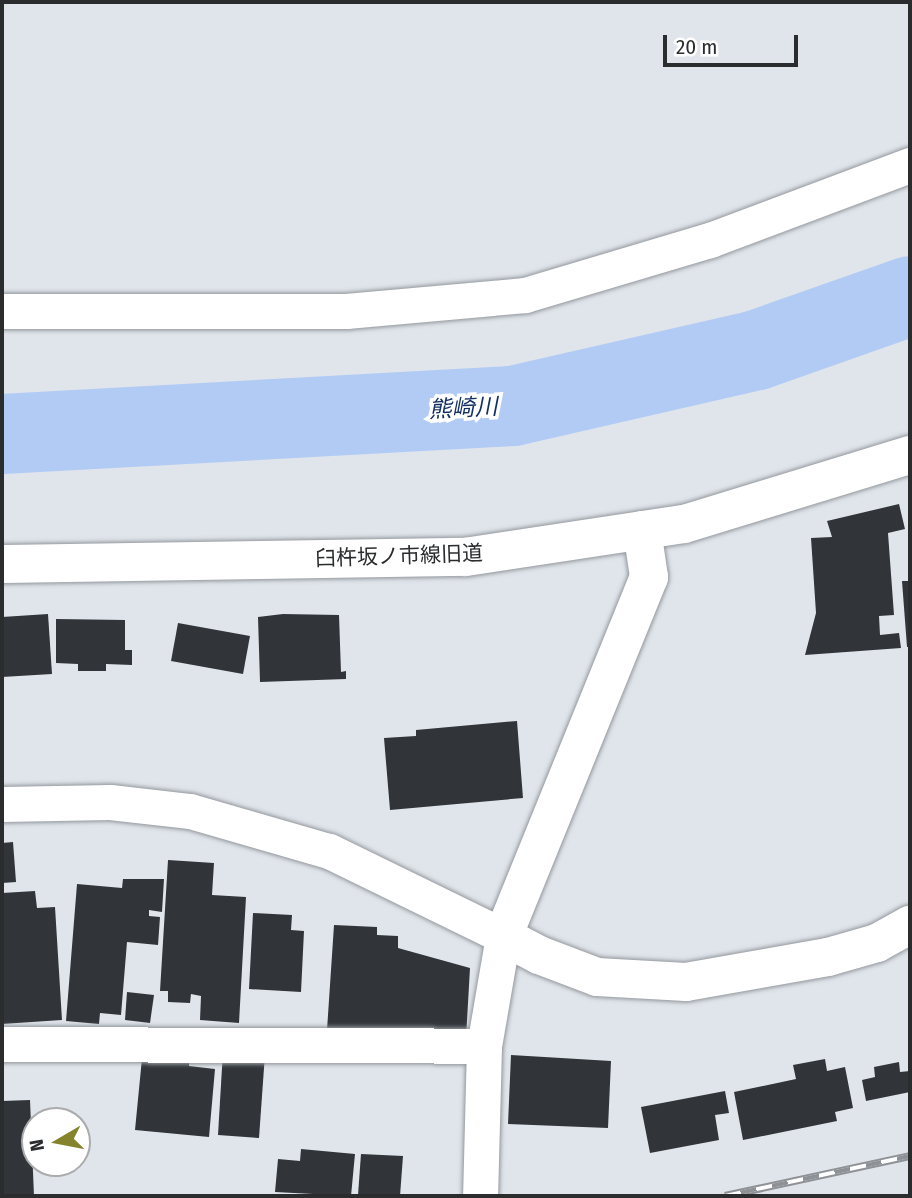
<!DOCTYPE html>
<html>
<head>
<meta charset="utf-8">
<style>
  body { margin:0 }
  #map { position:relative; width:912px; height:1198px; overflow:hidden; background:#e0e5eb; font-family:"Fira Sans Condensed","Noto Sans JP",sans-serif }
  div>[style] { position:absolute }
  .river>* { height:80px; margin:-40px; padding:0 40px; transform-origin:40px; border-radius:40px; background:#b2cbf5 }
  .building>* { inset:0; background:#31353a }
  .roads { filter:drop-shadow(0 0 2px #93989d) drop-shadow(0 0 2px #93989d) }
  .minor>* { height:35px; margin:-17.5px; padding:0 17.5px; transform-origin:17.5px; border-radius:17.5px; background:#fff }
  .tertiary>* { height:38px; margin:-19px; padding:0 19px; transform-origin:19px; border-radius:19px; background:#fff }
  .rail>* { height:8px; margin-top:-4px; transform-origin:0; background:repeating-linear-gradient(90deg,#fff 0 16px,#8e9195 0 32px); box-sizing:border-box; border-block:2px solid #8e9195 }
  span { translate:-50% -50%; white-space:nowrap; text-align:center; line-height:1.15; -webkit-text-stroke:7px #fff; paint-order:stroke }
  .street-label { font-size:21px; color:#2a2c2e }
  .water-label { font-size:23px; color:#133062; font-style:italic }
  .frame { position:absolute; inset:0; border:4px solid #2a2c2e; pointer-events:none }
  .north { position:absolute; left:21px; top:1107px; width:70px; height:70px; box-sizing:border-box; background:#fff; border:2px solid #aaabab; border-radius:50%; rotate:260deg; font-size:19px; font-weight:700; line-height:28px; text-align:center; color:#2a2c2e }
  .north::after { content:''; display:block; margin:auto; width:24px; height:32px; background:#85842d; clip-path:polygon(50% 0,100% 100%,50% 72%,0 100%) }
  .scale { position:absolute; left:663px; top:35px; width:135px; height:32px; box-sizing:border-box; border:4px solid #2a2c2e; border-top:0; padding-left:9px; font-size:21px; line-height:24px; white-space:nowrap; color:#2a2c2e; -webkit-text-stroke:5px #fff; paint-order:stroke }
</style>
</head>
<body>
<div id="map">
  <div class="river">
    <i style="left:2px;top:434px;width:512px;rotate:-3.14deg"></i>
    <i style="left:513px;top:406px;width:250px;rotate:-12.9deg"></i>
    <i style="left:757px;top:350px;width:162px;rotate:-19.4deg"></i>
  </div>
  <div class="building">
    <i style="clip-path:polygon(899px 504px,905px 529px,888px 533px,894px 615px,879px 616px,880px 635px,899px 633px,901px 648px,805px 655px,816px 613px,811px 538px,832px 537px,827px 521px)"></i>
    <i style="clip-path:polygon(902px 581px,910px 581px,910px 647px,907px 647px)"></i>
    <i style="clip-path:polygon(48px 614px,52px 674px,2px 677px,2px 617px)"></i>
    <i style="clip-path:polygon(283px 614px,339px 615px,341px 672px,346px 671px,346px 679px,260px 682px,258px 617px)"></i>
    <i style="clip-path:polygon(56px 619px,125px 620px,125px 650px,132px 650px,132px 665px,106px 664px,106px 671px,78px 671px,78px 664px,56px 663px)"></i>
    <i style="clip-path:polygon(178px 623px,250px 636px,243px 674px,171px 661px)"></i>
    <i style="clip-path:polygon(517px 721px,523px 798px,390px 810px,384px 738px,416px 736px,416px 730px)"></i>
    <i style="clip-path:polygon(13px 842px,16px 882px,2px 883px,2px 843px)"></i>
    <i style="clip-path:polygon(168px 860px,214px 863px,212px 895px,246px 897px,239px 1023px,200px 1020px,201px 996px,191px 994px,190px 1003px,168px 1002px,168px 991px,160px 991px)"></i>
    <i style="clip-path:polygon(123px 879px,164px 879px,162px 912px,149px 910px,149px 916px,160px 917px,158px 945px,127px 942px,121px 1015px,100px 1013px,99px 1024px,66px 1021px,77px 884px,122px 888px)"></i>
    <i style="clip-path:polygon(35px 891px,37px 908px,55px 907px,62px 1020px,2px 1024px,2px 893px)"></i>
    <i style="clip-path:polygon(253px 913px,292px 915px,291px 930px,304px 931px,301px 992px,249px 989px)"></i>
    <i style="clip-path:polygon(334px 925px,377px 927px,377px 935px,398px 936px,398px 948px,470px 968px,466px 1039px,327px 1030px)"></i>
    <i style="clip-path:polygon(127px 992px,154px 995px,150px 1023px,125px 1020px)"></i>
    <i style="clip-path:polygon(143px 1048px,190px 1052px,189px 1066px,215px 1069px,209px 1137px,135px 1130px)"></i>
    <i style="clip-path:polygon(223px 1051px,265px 1054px,259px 1138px,218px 1135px)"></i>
    <i style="clip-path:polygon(511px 1055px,611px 1061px,608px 1128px,508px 1124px)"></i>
    <i style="clip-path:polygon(825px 1059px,827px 1071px,845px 1067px,853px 1108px,835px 1112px,837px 1121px,743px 1140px,734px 1092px,796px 1079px,793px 1065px)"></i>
    <i style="clip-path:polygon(899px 1062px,900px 1072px,910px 1071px,910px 1092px,866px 1101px,862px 1080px,875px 1077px,874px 1067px)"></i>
    <i style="clip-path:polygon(725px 1091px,729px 1113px,715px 1115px,719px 1140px,650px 1153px,641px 1107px)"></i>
    <i style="clip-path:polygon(30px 1100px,34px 1196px,2px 1196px,2px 1101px)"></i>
    <i style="clip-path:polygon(301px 1149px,355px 1154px,351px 1196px,275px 1192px,278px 1159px,300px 1161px)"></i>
    <i style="clip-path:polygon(361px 1154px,403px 1156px,400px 1196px,358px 1195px)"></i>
  </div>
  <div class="roads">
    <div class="minor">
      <i style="left:2px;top:311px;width:344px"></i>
      <i style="left:346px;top:311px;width:180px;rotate:-5.1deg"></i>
      <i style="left:525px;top:295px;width:193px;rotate:-16.6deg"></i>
      <i style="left:710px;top:240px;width:214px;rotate:-20.6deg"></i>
      <i style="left:2px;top:804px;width:108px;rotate:-1.1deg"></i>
      <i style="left:110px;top:802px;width:81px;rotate:6.4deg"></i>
      <i style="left:190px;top:811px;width:145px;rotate:16.1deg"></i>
      <i style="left:329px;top:851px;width:194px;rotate:26deg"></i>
      <i style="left:503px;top:936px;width:112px;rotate:99.8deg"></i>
      <i style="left:484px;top:1046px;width:150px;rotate:91.5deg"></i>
      <i style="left:2px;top:1044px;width:482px;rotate:0.2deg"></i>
    </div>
    <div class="tertiary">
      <i style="left:642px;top:530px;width:48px;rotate:81.5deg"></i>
      <i style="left:649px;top:577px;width:388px;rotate:112.1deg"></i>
      <i style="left:503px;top:936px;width:41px;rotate:27.8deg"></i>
      <i style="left:539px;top:955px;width:62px;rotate:20.8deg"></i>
      <i style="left:597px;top:977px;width:89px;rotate:3.2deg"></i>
      <i style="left:686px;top:982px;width:144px;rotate:-10deg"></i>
      <i style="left:828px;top:957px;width:51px;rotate:-15.9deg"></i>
      <i style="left:877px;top:943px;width:38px;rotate:-29deg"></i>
      <i style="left:2px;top:564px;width:463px;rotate:-0.9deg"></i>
      <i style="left:465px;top:557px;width:221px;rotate:-8.6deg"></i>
      <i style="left:684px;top:524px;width:236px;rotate:-17deg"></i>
    </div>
  </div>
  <div class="rail">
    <i style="left:725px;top:1196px;width:189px;rotate:-12.2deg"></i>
  </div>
  <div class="street-label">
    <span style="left:399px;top:556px;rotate:-2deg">臼杵坂ノ市線旧道</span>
  </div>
  <div class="water-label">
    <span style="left:463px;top:408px;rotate:-3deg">熊崎川</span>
  </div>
  <div class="frame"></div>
  <div class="north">N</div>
  <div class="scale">20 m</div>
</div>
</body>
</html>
